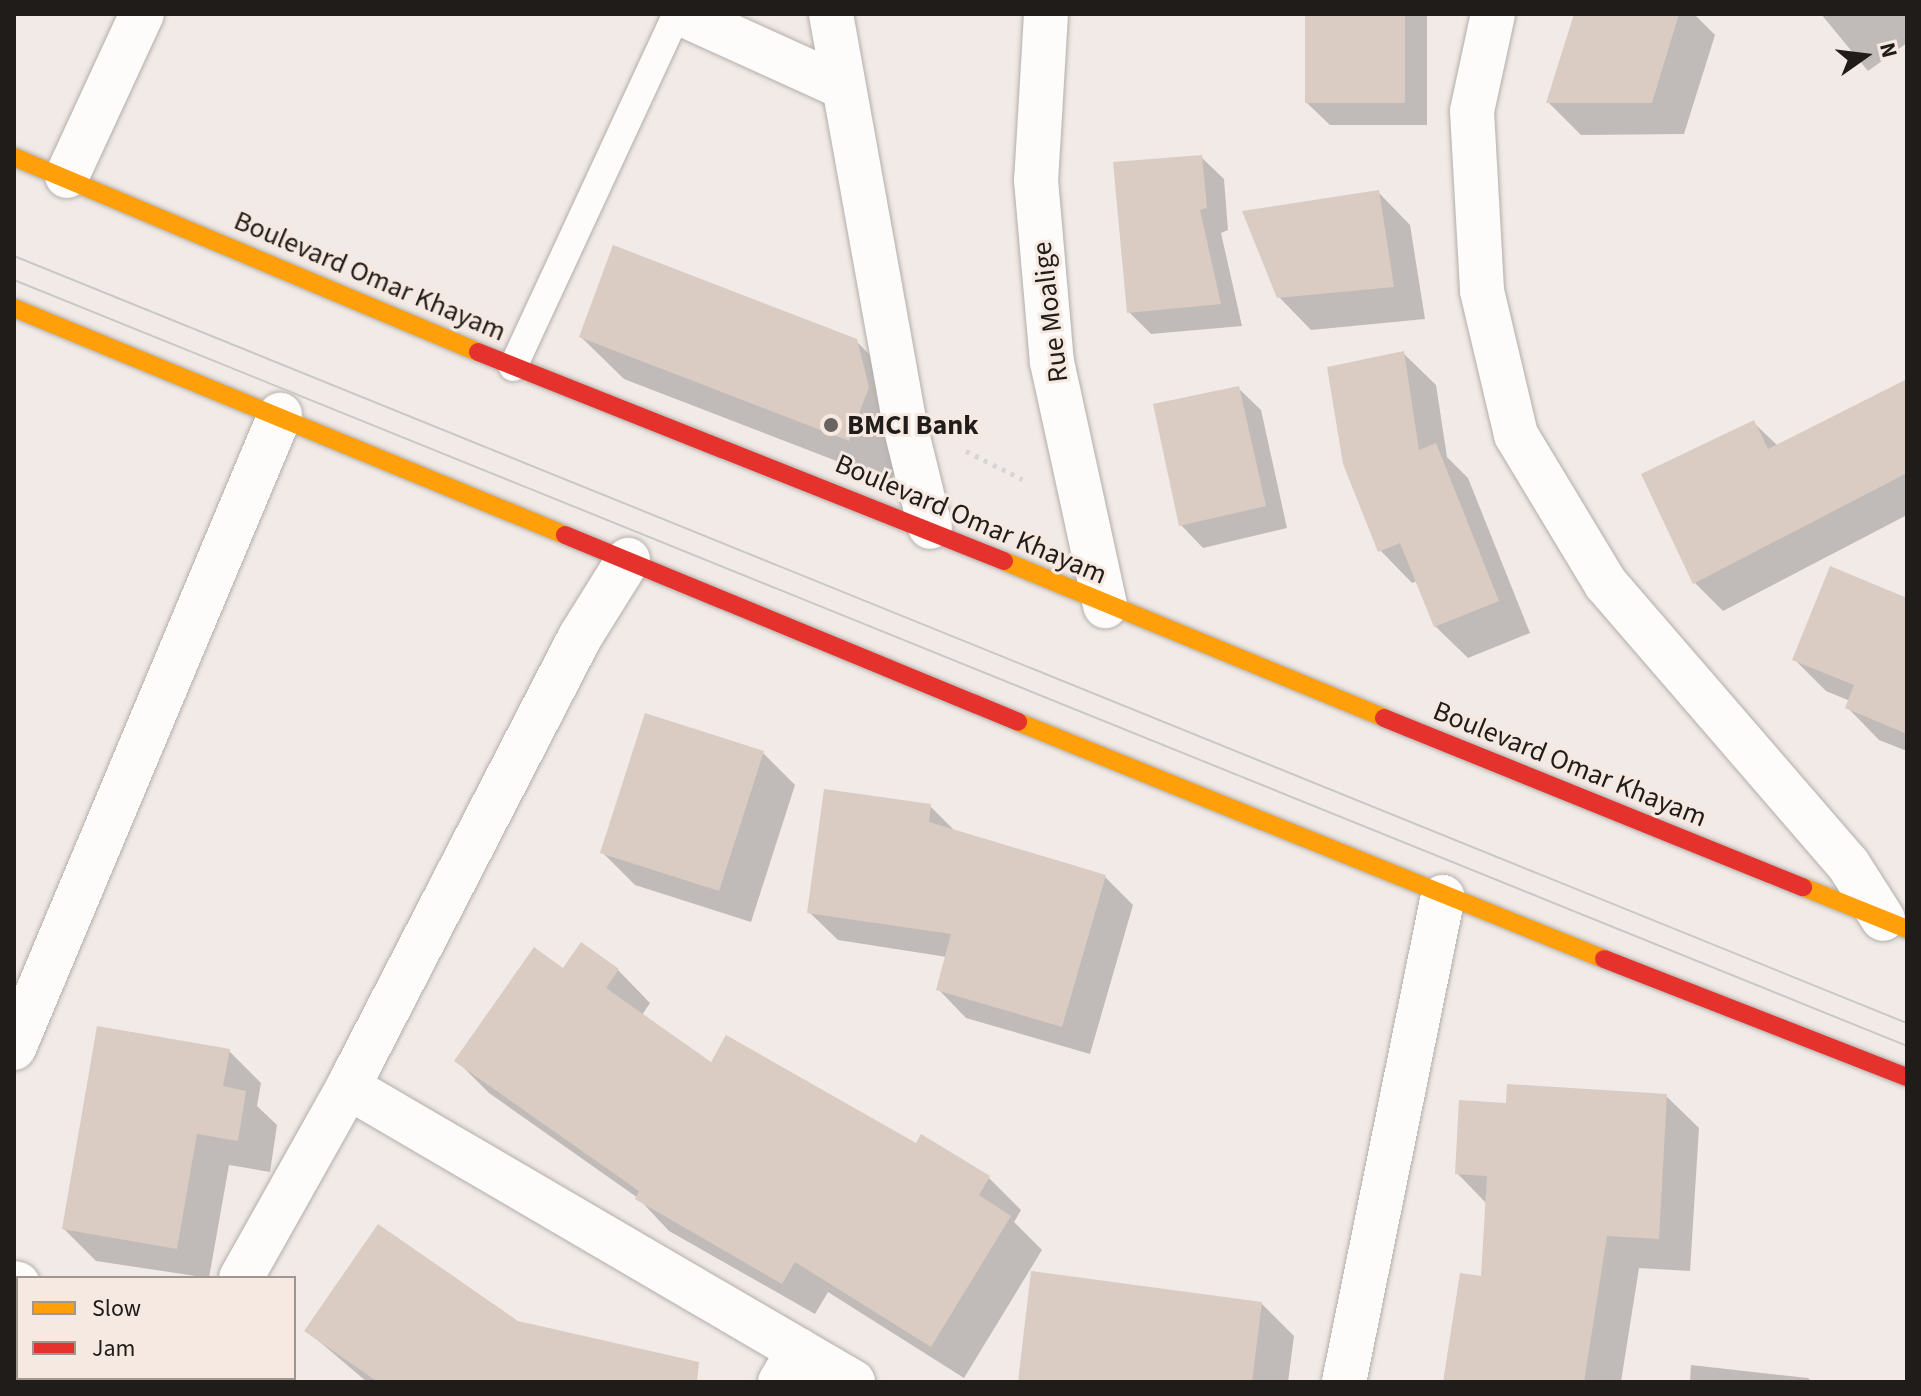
<!DOCTYPE html>
<html>
<head>
<meta charset="utf-8">
<style>
  body { margin:0 }
  #map { position:relative; width:1921px; height:1396px; overflow:hidden; background:#f1eae6; font-family:"Source Sans 3",sans-serif }
  div>[style] { position:absolute }
  .shadow>* { inset:0; background:#0003 }
  .building>* { inset:0; background:#daccc3 }
  .path>* { height:5px; margin-top:-2.5px; transform-origin:0; background:repeating-linear-gradient(90deg,#d7d5d3 0 4px,transparent 0 10px) }
  .roads { filter:drop-shadow(0 0 2px #b3aeab) drop-shadow(0 0 2px #b3aeab) }
  .lane>* { height:28px; margin:-14px; padding:0 14px; transform-origin:14px; border-radius:14px; background:#fdfcfb }
  .street>* { height:44px; margin:-22px; padding:0 22px; transform-origin:22px; border-radius:22px; background:#fdfcfb }
  .slow>* { height:18px; margin:-9px; padding:0 9px; transform-origin:9px; border-radius:9px; background:#ff9f0a }
  .jam>* { height:18px; margin:-9px; padding:0 9px; transform-origin:9px; border-radius:9px; background:#e5322d }
  .tram>* { height:2px; margin:-1px; padding:0 1px; transform-origin:1px; border-radius:1px; background:#cac8c7 }
  .dots>* { width:22px; height:22px; translate:-50% -50%; box-sizing:border-box; border:4px solid #f6e9e1; border-radius:50% }
  span { translate:-50% -50%; white-space:nowrap; text-align:center; line-height:1.15; -webkit-text-stroke:6px #f6e9e1; paint-order:stroke }
  .street-label { font-size:28px; color:#201c19 }
  .poi-label { font-size:28px; color:#201c19; font-weight:700 }
  .left { translate:0 -50%; text-align:left }
  .frame { position:absolute; inset:0; border:16px solid #201c19; pointer-events:none }
  .legend { position:absolute; left:16px; top:1276px; width:280px; height:104px; box-sizing:border-box; background:#f6e9e1; border:2px solid #a09791; margin:0; padding:10px 14px; list-style:none; font-size:24px; color:#201c19 }
  .legend li { display:flex; align-items:center; gap:16px; height:40px }
  .legend b { width:40px; border:2px solid #a09791 }
  .north { position:absolute; left:1825px; top:16px; width:80px; height:80px; -webkit-text-stroke:6px #f6e9e1; paint-order:stroke; rotate:76deg; font-size:22px; font-weight:700; line-height:32px; text-align:center; color:#201c19 }
  .north::after { content:''; display:block; margin:auto; width:28px; height:36px; background:#201c19; clip-path:polygon(50% 0,100% 100%,50% 72%,0 100%) }
</style>
</head>
<body>
<div id="map">
  <div class="shadow">
    <i style="clip-path:polygon(1307px 14px,1427px 14px,1427px 125px,1330px 125px,1307px 103px)"></i>
    <i style="clip-path:polygon(1576px 14px,1694px 14px,1715px 35px,1684px 134px,1581px 135px,1548px 102px)"></i>
    <i style="clip-path:polygon(1821px 14px,1907px 14px,1907px 43px,1868px 71px)"></i>
    <i style="clip-path:polygon(1201px 157px,1224px 179px,1228px 230px,1221px 233px,1242px 326px,1151px 334px,1129px 312px)"></i>
    <i style="clip-path:polygon(1378px 192px,1410px 225px,1425px 319px,1311px 330px,1279px 297px)"></i>
    <i style="clip-path:polygon(581px 337px,856px 341px,899px 384px,911px 431px,891px 482px,624px 379px)"></i>
    <i style="clip-path:polygon(1403px 353px,1436px 385px,1447px 457px,1468px 478px,1530px 633px,1468px 658px,1435px 626px,1418px 581px,1412px 583px,1380px 550px)"></i>
    <i style="clip-path:polygon(1907px 381px,1907px 515px,1723px 611px,1695px 583px,1754px 423px,1778px 446px)"></i>
    <i style="clip-path:polygon(1238px 388px,1261px 410px,1287px 528px,1203px 548px,1181px 525px)"></i>
    <i style="clip-path:polygon(1907px 600px,1907px 751px,1879px 740px,1847px 707px,1850px 701px,1826px 691px,1794px 659px)"></i>
    <i style="clip-path:polygon(763px 753px,795px 785px,751px 922px,635px 885px,603px 853px)"></i>
    <i style="clip-path:polygon(930px 806px,957px 833px,1105px 877px,1133px 905px,1090px 1054px,966px 1018px,938px 989px,947px 957px,838px 940px,809px 912px)"></i>
    <i style="clip-path:polygon(563px 970px,618px 970px,650px 1003px,642px 1015px,712px 1065px,916px 1146px,922px 1136px,989px 1178px,1021px 1210px,1014px 1222px,1042px 1250px,964px 1378px,828px 1292px,815px 1314px,669px 1231px,638px 1198px,489px 1093px,457px 1061px)"></i>
    <i style="clip-path:polygon(229px 1051px,261px 1083px,257px 1106px,277px 1125px,270px 1172px,229px 1165px,209px 1278px,96px 1261px,64px 1229px)"></i>
    <i style="clip-path:polygon(1666px 1096px,1699px 1128px,1690px 1271px,1639px 1268px,1621px 1382px,1445px 1382px,1483px 1278px,1487px 1204px,1457px 1173px,1507px 1105px)"></i>
    <i style="clip-path:polygon(1261px 1303px,1294px 1336px,1288px 1382px,1020px 1382px)"></i>
    <i style="clip-path:polygon(517px 1323px,690px 1382px,367px 1382px,307px 1331px)"></i>
    <i style="clip-path:polygon(1691px 1365px,1808px 1378px,1812px 1382px,1690px 1382px)"></i>
  </div>
  <div class="building">
    <i style="clip-path:polygon(1305px 14px,1405px 14px,1405px 103px,1305px 103px)"></i>
    <i style="clip-path:polygon(1574px 14px,1679px 14px,1652px 103px,1546px 103px)"></i>
    <i style="clip-path:polygon(1202px 155px,1207px 208px,1200px 210px,1221px 304px,1127px 313px,1113px 162px)"></i>
    <i style="clip-path:polygon(1379px 190px,1394px 287px,1277px 298px,1242px 211px)"></i>
    <i style="clip-path:polygon(613px 245px,857px 339px,869px 387px,849px 441px,579px 337px)"></i>
    <i style="clip-path:polygon(1404px 351px,1419px 450px,1436px 443px,1499px 601px,1434px 627px,1400px 543px,1378px 552px,1343px 464px,1327px 367px)"></i>
    <i style="clip-path:polygon(1907px 379px,1907px 473px,1693px 584px,1641px 474px,1754px 420px,1768px 449px)"></i>
    <i style="clip-path:polygon(1239px 386px,1266px 506px,1179px 526px,1153px 404px)"></i>
    <i style="clip-path:polygon(1830px 566px,1907px 598px,1907px 734px,1845px 708px,1854px 685px,1792px 660px)"></i>
    <i style="clip-path:polygon(645px 713px,764px 751px,719px 891px,600px 853px)"></i>
    <i style="clip-path:polygon(824px 789px,931px 804px,929px 822px,1106px 875px,1062px 1027px,936px 990px,951px 934px,807px 913px)"></i>
    <i style="clip-path:polygon(581px 942px,619px 969px,606px 988px,711px 1062px,726px 1035px,916px 1143px,921px 1134px,990px 1176px,979px 1195px,1011px 1216px,931px 1347px,795px 1262px,782px 1284px,635px 1199px,639px 1191px,454px 1061px,534px 947px,563px 968px)"></i>
    <i style="clip-path:polygon(97px 1026px,230px 1049px,223px 1086px,246px 1091px,238px 1141px,197px 1134px,177px 1249px,62px 1229px)"></i>
    <i style="clip-path:polygon(1507px 1084px,1667px 1094px,1659px 1239px,1607px 1236px,1584px 1382px,1443px 1382px,1460px 1273px,1481px 1276px,1487px 1176px,1455px 1174px,1459px 1100px,1506px 1103px)"></i>
    <i style="clip-path:polygon(378px 1224px,518px 1321px,699px 1362px,697px 1382px,378px 1382px,304px 1331px)"></i>
    <i style="clip-path:polygon(1031px 1271px,1262px 1302px,1252px 1382px,1018px 1382px)"></i>
  </div>
  <div class="path">
    <i style="left:966px;top:451px;width:63px;rotate:26.6deg"></i>
  </div>
  <div class="roads">
    <div class="lane">
      <i style="left:513px;top:367px;width:389px;rotate:-65.1deg"></i>
    </div>
    <div class="street">
      <i style="left:682px;top:14px;width:175px;rotate:24.4deg"></i>
      <i style="left:831px;top:14px;width:413px;rotate:79.8deg"></i>
      <i style="left:904px;top:421px;width:109px;rotate:76.2deg"></i>
      <i style="left:1046px;top:14px;width:166px;rotate:93.4deg"></i>
      <i style="left:1036px;top:180px;width:183px;rotate:85deg"></i>
      <i style="left:1052px;top:362px;width:250px;rotate:77.7deg"></i>
      <i style="left:1493px;top:14px;width:99px;rotate:102.2deg"></i>
      <i style="left:1472px;top:111px;width:180px;rotate:86.8deg"></i>
      <i style="left:1482px;top:291px;width:148px;rotate:76.7deg"></i>
      <i style="left:1516px;top:435px;width:174px;rotate:58.9deg"></i>
      <i style="left:1606px;top:584px;width:370px;rotate:49.2deg"></i>
      <i style="left:1848px;top:864px;width:65px;rotate:57.5deg"></i>
      <i style="left:67px;top:176px;width:179px;rotate:-65.2deg"></i>
      <i style="left:14px;top:1048px;width:687px;rotate:-67.21deg"></i>
      <i style="left:348px;top:1087px;width:585px;rotate:30.29deg"></i>
      <i style="left:241px;top:1278px;width:219px;rotate:-60.7deg"></i>
      <i style="left:348px;top:1087px;width:506px;rotate:-62.73deg"></i>
      <i style="left:580px;top:637px;width:91px;rotate:-58.1deg"></i>
      <i style="left:14px;top:1283px;width:4px;rotate:14deg"></i>
      <i style="left:183px;top:1382px;width:5px;rotate:-53deg"></i>
      <i style="left:780px;top:1382px;width:37px;rotate:-59deg"></i>
      <i style="left:1344px;top:1382px;width:495px;rotate:-78.5deg"></i>
    </div>
    <div class="slow">
      <i style="left:14px;top:157px;width:503px;rotate:22.8deg"></i>
      <i style="left:14px;top:308px;width:596px;rotate:22.39deg"></i>
      <i style="left:1004px;top:561px;width:411px;rotate:22.4deg"></i>
      <i style="left:1018px;top:722px;width:632px;rotate:22.02deg"></i>
      <i style="left:1803px;top:887px;width:112px;rotate:22deg"></i>
    </div>
    <div class="jam">
      <i style="left:478px;top:352px;width:566px;rotate:21.67deg"></i>
      <i style="left:565px;top:535px;width:490px;rotate:22.4deg"></i>
      <i style="left:1384px;top:718px;width:452px;rotate:22deg"></i>
      <i style="left:1604px;top:959px;width:325px;rotate:21.3deg"></i>
    </div>
  </div>
  <div class="tram">
    <i style="left:14px;top:256px;width:2042px;rotate:22.06deg"></i>
    <i style="left:14px;top:280px;width:2042px;rotate:22.03deg"></i>
  </div>
  <div class="dots">
    <i style="left:831px;top:425px;background:#696461"></i>
  </div>
  <div class="street-label">
    <span style="left:370px;top:276px;rotate:23deg">Boulevard Omar Khayam</span>
    <span style="left:1050px;top:312px;rotate:-97deg">Rue Moalige</span>
    <span style="left:971px;top:519px;rotate:23deg">Boulevard Omar Khayam</span>
    <span style="left:1570px;top:764px;rotate:22deg">Boulevard Omar Khayam</span>
  </div>
  <div class="poi-label">
    <span class="left" style="left:847px;top:425px">BMCI Bank</span>
  </div>
  <div class="frame"></div>
  <ul class="legend">
  <li><b style="height:10px;background:#ff9f0a"></b>Slow</li>
  <li><b style="height:10px;background:#e5322d"></b>Jam</li>
  </ul>
  <div class="north">N</div>
</div>
</body>
</html>
